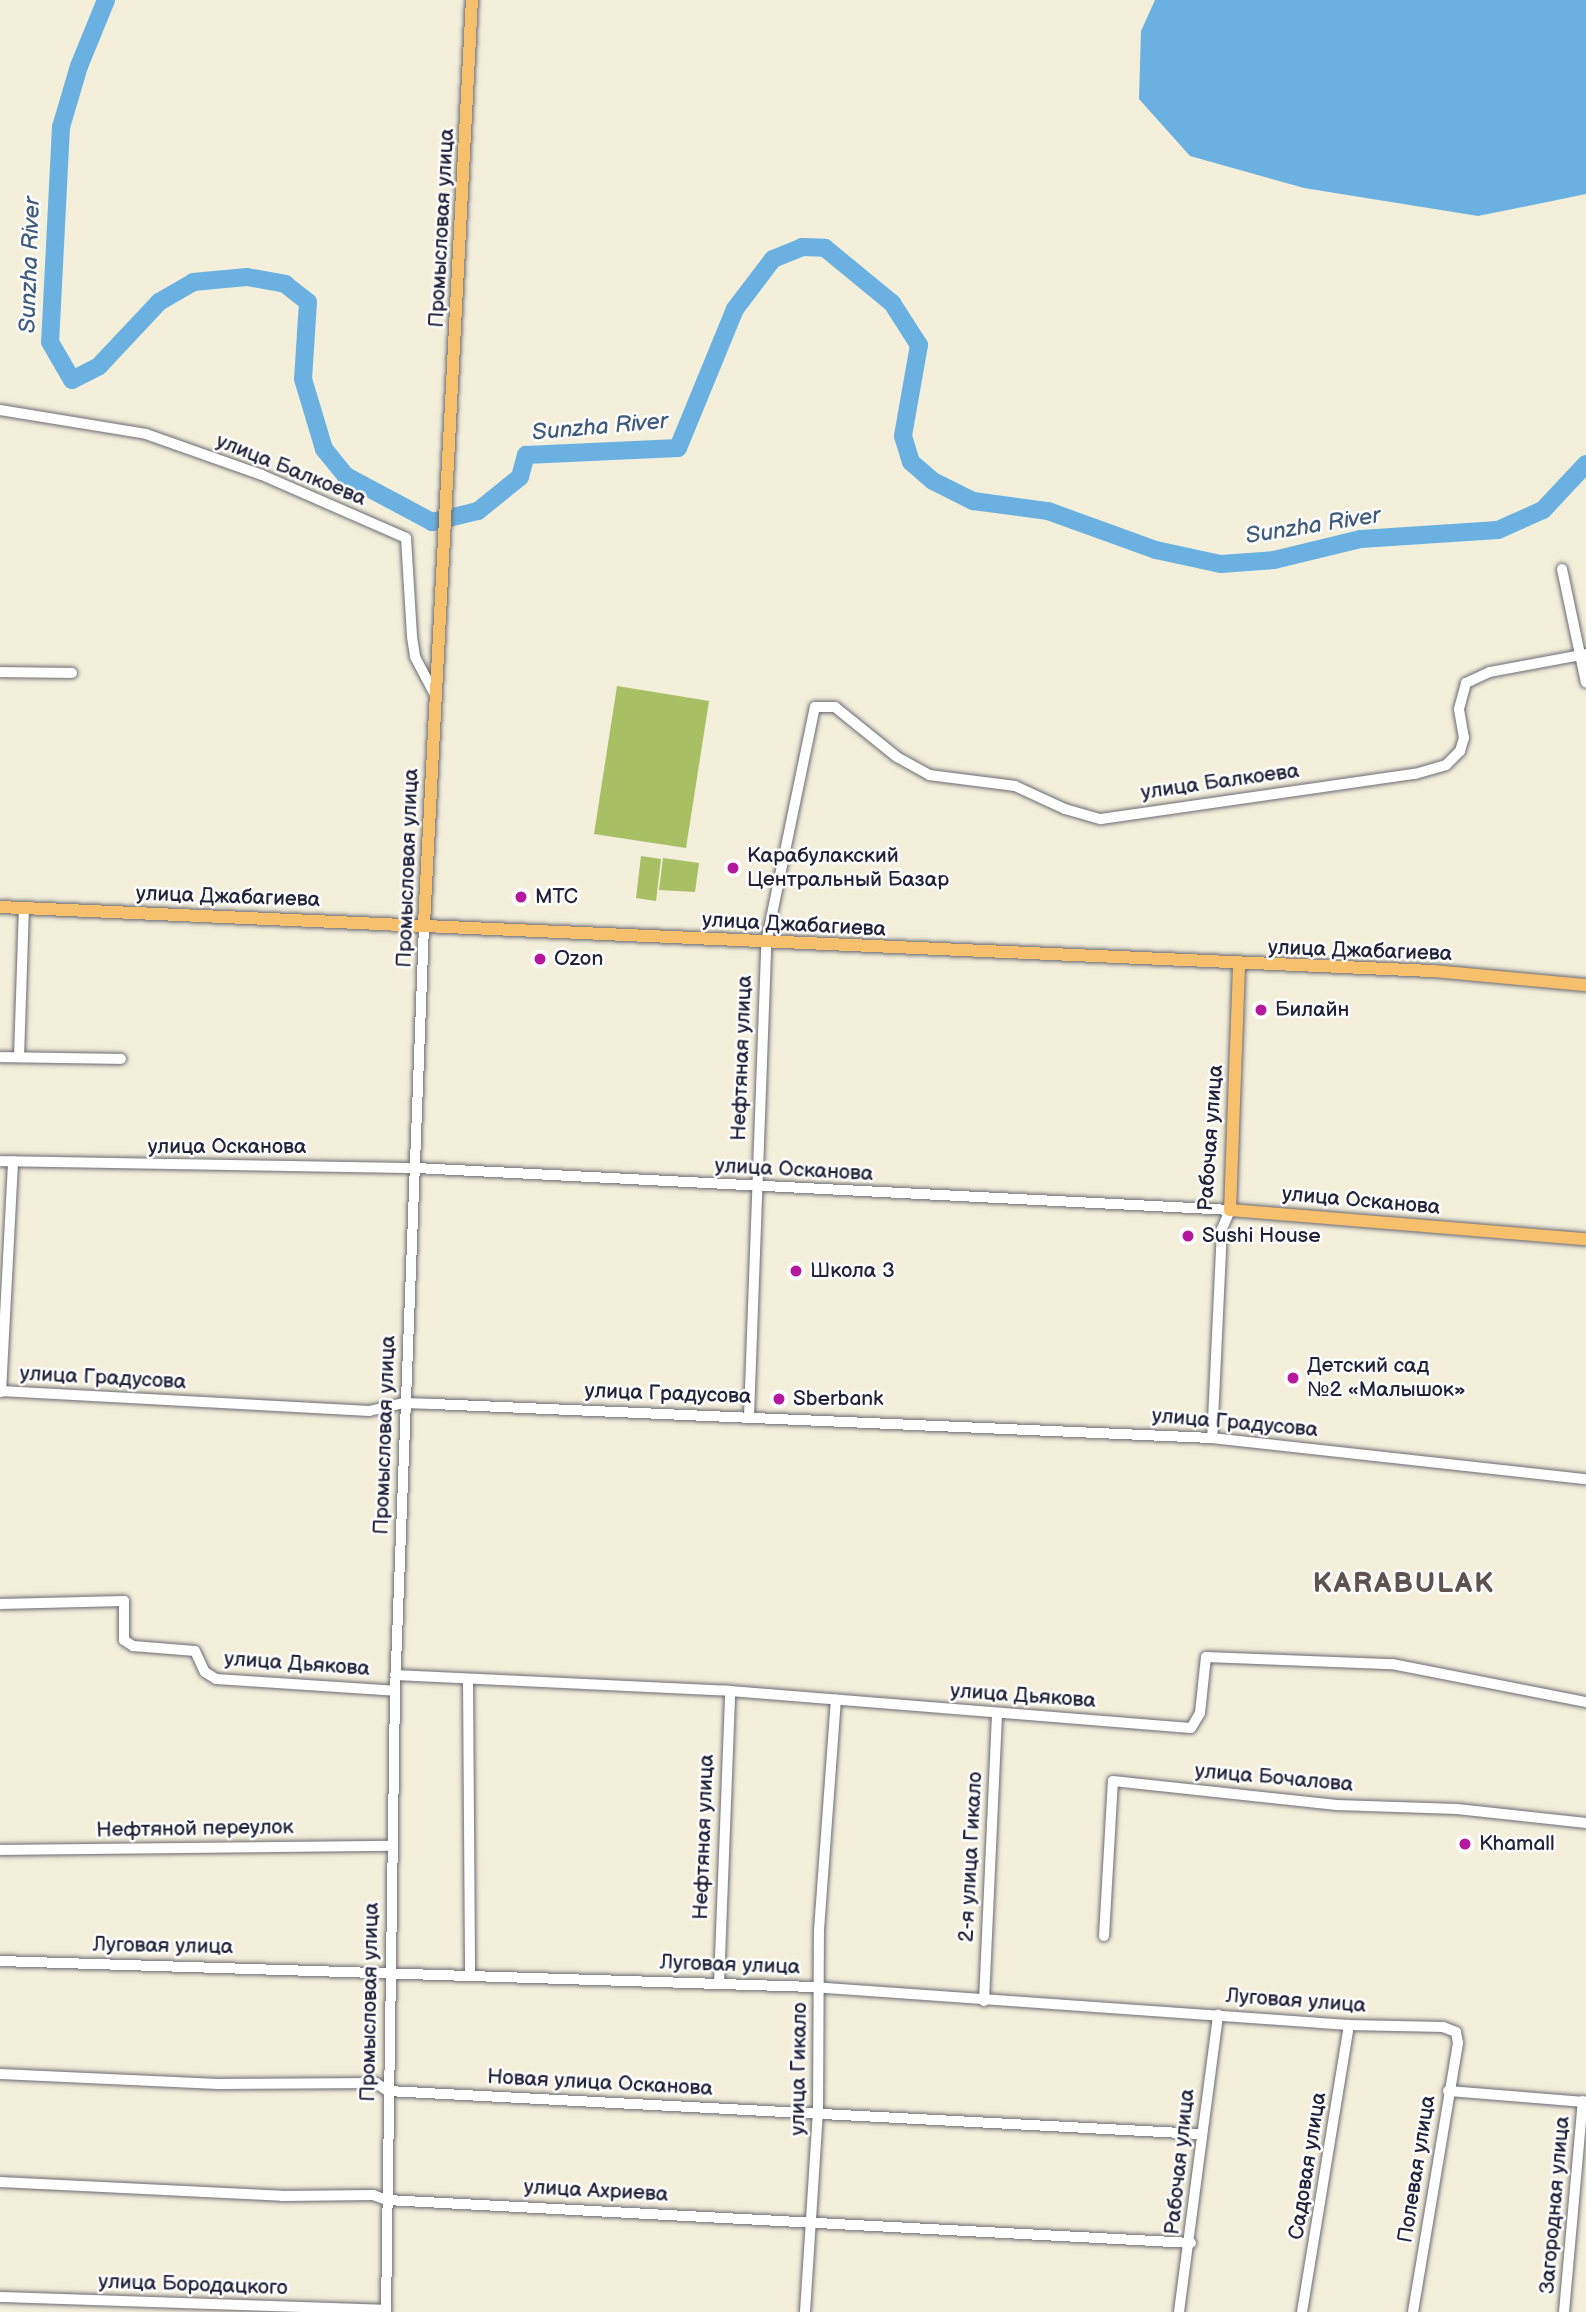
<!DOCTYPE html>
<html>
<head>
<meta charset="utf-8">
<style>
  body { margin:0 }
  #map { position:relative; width:1586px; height:2312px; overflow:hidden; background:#f3efdb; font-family:"Balsamiq Sans",sans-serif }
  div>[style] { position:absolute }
  .green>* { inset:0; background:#a9bf64 }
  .water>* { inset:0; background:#6ab1e1 }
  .river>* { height:18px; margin:-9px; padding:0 9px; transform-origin:9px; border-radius:9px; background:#6ab1e1 }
  .roads { filter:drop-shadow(0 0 2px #6b6a73) drop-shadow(0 0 2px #6b6a73) }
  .minor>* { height:10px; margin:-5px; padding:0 5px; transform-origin:5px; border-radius:5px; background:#fff }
  .major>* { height:12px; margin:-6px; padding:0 6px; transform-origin:6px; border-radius:6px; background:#f7c06c }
  .dots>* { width:19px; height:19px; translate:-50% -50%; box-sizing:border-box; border:4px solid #fff; border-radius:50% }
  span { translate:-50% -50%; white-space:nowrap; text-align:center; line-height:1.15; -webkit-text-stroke:5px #fff; paint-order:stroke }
  .street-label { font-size:21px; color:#22223b }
  .poi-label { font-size:21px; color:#22223b }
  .left { translate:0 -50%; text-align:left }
  .water-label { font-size:23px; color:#3f5b7d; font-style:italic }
  .district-label { font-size:28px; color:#5f5352; font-weight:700; letter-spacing:2px }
</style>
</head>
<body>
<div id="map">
  <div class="green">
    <i style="clip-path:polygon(617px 686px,709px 701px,686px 848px,594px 834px)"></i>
    <i style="clip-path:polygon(641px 856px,661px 859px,656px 901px,636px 898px)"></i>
    <i style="clip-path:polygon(663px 858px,699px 863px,695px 892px,659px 890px)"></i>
  </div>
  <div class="water">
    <i style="clip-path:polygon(1155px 0,1586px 0,1586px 194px,1478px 216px,1304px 188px,1190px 156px,1139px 99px,1141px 31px)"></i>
  </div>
  <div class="river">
    <i style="left:106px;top:0;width:71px;rotate:112.2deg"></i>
    <i style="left:79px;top:66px;width:64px;rotate:106.4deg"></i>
    <i style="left:61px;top:127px;width:215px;rotate:92.9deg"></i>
    <i style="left:50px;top:342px;width:44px;rotate:59.9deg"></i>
    <i style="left:72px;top:380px;width:30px;rotate:-27deg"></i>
    <i style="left:99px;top:366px;width:88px;rotate:-46.8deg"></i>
    <i style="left:159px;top:302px;width:39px;rotate:-30deg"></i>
    <i style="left:193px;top:282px;width:54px;rotate:-5.3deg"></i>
    <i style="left:247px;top:277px;width:39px;rotate:10deg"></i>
    <i style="left:285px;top:284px;width:29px;rotate:38deg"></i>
    <i style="left:308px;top:302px;width:77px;rotate:93.7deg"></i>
    <i style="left:303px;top:379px;width:73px;rotate:73.3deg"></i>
    <i style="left:324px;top:449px;width:35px;rotate:51deg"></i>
    <i style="left:346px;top:476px;width:98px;rotate:28.1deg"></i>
    <i style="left:432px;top:522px;width:47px;rotate:-13.4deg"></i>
    <i style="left:478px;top:511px;width:54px;rotate:-39deg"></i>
    <i style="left:520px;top:477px;width:23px;rotate:-75deg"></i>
    <i style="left:526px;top:455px;width:152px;rotate:-2.6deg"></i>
    <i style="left:678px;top:448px;width:150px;rotate:-67.7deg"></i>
    <i style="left:735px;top:309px;width:63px;rotate:-52.8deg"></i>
    <i style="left:773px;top:259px;width:31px;rotate:-22deg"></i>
    <i style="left:802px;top:247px;width:23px;rotate:2deg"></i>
    <i style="left:825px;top:248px;width:87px;rotate:39.4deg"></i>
    <i style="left:892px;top:303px;width:50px;rotate:57.3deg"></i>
    <i style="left:919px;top:345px;width:92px;rotate:100deg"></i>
    <i style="left:903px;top:436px;width:27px;rotate:73deg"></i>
    <i style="left:911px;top:462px;width:29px;rotate:41deg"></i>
    <i style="left:933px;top:481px;width:45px;rotate:26.6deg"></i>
    <i style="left:973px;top:501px;width:76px;rotate:7.6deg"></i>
    <i style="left:1048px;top:511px;width:115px;rotate:19.9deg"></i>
    <i style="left:1156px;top:550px;width:66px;rotate:12.2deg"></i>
    <i style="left:1221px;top:564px;width:53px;rotate:-4.3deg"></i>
    <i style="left:1274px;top:560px;width:89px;rotate:-13.6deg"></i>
    <i style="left:1361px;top:539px;width:137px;rotate:-3.8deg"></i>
    <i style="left:1498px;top:530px;width:49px;rotate:-24deg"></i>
    <i style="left:1543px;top:510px;width:63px;rotate:-46.9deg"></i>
  </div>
  <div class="roads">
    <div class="minor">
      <i style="left:0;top:410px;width:148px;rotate:9.3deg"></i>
      <i style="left:146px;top:434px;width:123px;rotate:19.5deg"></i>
      <i style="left:262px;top:475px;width:157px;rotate:23.6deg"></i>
      <i style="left:406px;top:538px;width:99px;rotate:86.5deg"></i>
      <i style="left:412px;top:637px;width:20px;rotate:81deg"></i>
      <i style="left:415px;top:657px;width:40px;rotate:62deg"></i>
      <i style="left:1562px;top:569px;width:116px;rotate:78.1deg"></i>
      <i style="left:0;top:672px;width:72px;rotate:0.8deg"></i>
      <i style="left:0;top:1057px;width:121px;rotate:0.9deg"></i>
      <i style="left:19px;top:1057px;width:149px;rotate:-88.1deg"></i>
      <i style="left:0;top:1161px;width:416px;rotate:1deg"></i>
      <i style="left:416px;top:1168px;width:815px;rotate:2.95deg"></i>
      <i style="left:1230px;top:1210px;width:21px;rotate:113deg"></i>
      <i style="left:1222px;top:1229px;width:209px;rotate:92.7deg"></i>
      <i style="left:0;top:1391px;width:370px;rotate:3.1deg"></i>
      <i style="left:369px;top:1411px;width:36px;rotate:-13deg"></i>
      <i style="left:404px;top:1403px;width:29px;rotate:2deg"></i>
      <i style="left:433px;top:1404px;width:780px;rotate:2.5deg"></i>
      <i style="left:1212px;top:1438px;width:376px;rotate:6.3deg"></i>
      <i style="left:1px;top:1392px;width:231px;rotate:-87deg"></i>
      <i style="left:749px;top:1416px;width:473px;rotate:-87.9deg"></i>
      <i style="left:766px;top:943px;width:241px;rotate:-78.3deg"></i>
      <i style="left:815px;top:707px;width:20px"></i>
      <i style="left:835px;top:707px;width:80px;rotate:38.9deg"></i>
      <i style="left:897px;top:757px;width:37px;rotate:29deg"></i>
      <i style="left:929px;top:775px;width:87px;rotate:7.3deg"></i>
      <i style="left:1015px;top:786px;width:55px;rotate:24.7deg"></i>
      <i style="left:1065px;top:809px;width:37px;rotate:16deg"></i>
      <i style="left:1101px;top:819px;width:317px;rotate:-8.2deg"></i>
      <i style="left:1415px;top:774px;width:32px;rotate:-16deg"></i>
      <i style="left:1446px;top:765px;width:20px;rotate:-45deg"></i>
      <i style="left:1460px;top:751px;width:14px;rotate:-73deg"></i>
      <i style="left:1464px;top:738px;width:29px;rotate:-100deg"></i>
      <i style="left:1459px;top:709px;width:27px;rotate:-75deg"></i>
      <i style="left:1466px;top:683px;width:26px;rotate:-25deg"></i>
      <i style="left:1490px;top:672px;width:98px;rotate:-10.6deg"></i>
      <i style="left:0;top:1604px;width:124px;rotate:-1.4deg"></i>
      <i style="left:124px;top:1601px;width:39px;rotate:90deg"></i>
      <i style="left:124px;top:1640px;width:11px;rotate:34deg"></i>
      <i style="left:133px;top:1646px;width:62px;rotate:4.6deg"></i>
      <i style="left:195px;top:1651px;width:23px;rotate:65deg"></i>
      <i style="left:205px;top:1672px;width:13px;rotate:32deg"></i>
      <i style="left:216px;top:1679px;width:179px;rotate:3.8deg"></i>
      <i style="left:395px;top:1675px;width:335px;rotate:2.7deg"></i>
      <i style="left:730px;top:1691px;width:462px;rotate:4.6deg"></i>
      <i style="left:1191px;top:1728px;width:17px;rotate:-59deg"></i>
      <i style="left:1200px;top:1713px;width:56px;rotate:-83.9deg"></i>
      <i style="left:1206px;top:1657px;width:186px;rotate:2.2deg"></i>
      <i style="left:1392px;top:1664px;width:198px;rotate:11.1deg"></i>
      <i style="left:468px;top:1679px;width:297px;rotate:89.6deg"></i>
      <i style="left:0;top:1850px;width:391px;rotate:-0.6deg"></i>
      <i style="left:1104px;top:1936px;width:155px;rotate:-86.7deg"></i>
      <i style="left:1113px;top:1781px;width:225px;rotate:6.1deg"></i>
      <i style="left:1337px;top:1805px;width:120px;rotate:1.9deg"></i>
      <i style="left:1457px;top:1809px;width:130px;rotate:6.2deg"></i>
      <i style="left:0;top:1961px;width:812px;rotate:1.83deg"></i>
      <i style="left:812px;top:1987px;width:538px;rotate:4.05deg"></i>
      <i style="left:1349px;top:2025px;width:94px;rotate:1.2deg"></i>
      <i style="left:1443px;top:2027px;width:14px;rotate:21deg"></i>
      <i style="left:1456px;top:2032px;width:11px;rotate:80deg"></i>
      <i style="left:1458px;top:2043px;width:273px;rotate:99.5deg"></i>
      <i style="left:719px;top:1984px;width:293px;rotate:-87.8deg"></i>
      <i style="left:984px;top:2001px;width:286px;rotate:-87.4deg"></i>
      <i style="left:0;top:2074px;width:218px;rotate:2.6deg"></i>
      <i style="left:218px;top:2084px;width:158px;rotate:-0.4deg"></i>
      <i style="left:376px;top:2083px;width:14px;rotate:34deg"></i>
      <i style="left:388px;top:2091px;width:813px;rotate:3.03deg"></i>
      <i style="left:1448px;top:2091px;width:138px;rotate:4.6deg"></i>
      <i style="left:0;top:2182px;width:282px;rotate:2.8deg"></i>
      <i style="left:282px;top:2196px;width:91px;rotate:-0.6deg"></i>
      <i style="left:373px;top:2195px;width:15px;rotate:20deg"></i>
      <i style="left:387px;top:2200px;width:805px;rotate:3.06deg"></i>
      <i style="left:0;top:2297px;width:386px;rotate:1.9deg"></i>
      <i style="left:386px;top:2312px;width:621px;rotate:-89.17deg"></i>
      <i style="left:395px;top:1691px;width:768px;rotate:-87.83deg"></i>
      <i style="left:805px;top:2312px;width:199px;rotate:-86.3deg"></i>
      <i style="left:818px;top:2113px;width:183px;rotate:-89.7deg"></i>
      <i style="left:819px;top:1930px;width:231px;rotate:-85.8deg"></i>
      <i style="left:1179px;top:2312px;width:300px;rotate:-82.5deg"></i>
      <i style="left:1302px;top:2312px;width:291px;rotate:-80.7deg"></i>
      <i style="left:1564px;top:2312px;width:212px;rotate:-84.9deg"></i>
    </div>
    <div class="major">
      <i style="left:0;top:907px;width:1435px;rotate:2.56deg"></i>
      <i style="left:1434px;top:971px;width:153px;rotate:5.3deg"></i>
      <i style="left:424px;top:924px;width:925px;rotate:-87.03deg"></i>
      <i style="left:1239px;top:966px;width:244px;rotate:92.1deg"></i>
      <i style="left:1230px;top:1210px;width:357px;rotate:4.7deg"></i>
    </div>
  </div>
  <div class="dots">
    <i style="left:733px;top:868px;background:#b5179e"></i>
    <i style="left:521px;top:897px;background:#b5179e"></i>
    <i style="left:540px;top:959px;background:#b5179e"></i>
    <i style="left:1261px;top:1010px;background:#b5179e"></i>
    <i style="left:1188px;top:1236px;background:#b5179e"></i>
    <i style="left:796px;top:1271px;background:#b5179e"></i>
    <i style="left:1293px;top:1378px;background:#b5179e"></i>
    <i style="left:779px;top:1399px;background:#b5179e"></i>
    <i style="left:1465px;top:1844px;background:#b5179e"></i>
  </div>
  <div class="street-label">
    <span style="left:442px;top:228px;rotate:-87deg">Промысловая улица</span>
    <span style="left:291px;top:470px;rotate:22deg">улица Балкоева</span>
    <span style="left:1220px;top:782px;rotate:-8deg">улица Балкоева</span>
    <span style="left:408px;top:868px;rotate:-88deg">Промысловая улица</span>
    <span style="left:228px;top:897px;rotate:2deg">улица Джабагиева</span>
    <span style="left:794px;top:925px;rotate:3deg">улица Джабагиева</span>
    <span style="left:1360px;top:951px;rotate:2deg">улица Джабагиева</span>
    <span style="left:742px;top:1058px;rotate:-88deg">Нефтяная улица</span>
    <span style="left:1211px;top:1138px;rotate:-86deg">Рабочая улица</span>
    <span style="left:227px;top:1147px">улица Осканова</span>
    <span style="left:794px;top:1170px;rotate:3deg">улица Осканова</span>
    <span style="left:1361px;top:1201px;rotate:5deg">улица Осканова</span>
    <span style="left:103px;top:1378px;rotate:3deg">улица Градусова</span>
    <span style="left:668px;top:1394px;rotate:2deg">улица Градусова</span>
    <span style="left:1235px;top:1423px;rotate:5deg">улица Градусова</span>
    <span style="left:385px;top:1435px;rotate:-88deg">Промысловая улица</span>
    <span style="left:297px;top:1664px;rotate:4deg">улица Дьякова</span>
    <span style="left:1023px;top:1696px;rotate:4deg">улица Дьякова</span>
    <span style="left:1274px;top:1778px;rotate:5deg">улица Бочалова</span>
    <span style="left:195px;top:1829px;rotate:-1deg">Нефтяной переулок</span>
    <span style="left:704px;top:1837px;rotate:-88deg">Нефтяная улица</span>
    <span style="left:971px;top:1857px;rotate:-87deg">2-я улица Гикало</span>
    <span style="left:163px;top:1946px;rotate:1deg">Луговая улица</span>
    <span style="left:730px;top:1965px;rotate:2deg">Луговая улица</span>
    <span style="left:1296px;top:2001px;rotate:4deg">Луговая улица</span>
    <span style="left:370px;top:2002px;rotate:-89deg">Промысловая улица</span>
    <span style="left:799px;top:2069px;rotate:-89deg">улица Гикало</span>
    <span style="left:600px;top:2083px;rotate:3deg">Новая улица Осканова</span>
    <span style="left:1180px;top:2162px;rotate:-84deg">Рабочая улица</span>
    <span style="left:1308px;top:2166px;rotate:-81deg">Садовая улица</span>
    <span style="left:1417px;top:2169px;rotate:-81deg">Полевая улица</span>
    <span style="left:596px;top:2191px;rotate:3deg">улица Ахриева</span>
    <span style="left:1555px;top:2205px;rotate:-85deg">Загородная улица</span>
    <span style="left:193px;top:2285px;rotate:2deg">улица Бородацкого</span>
  </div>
  <div class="poi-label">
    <span class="left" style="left:747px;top:868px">Карабулакский<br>Центральный Базар</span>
    <span class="left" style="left:535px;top:897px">МТС</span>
    <span class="left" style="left:554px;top:959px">Ozon</span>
    <span class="left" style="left:1275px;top:1010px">Билайн</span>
    <span class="left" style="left:1202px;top:1236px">Sushi House</span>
    <span class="left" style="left:810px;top:1271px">Школа 3</span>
    <span class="left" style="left:1307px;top:1378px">Детский сад<br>№2 «Малышок»</span>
    <span class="left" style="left:793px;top:1399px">Sberbank</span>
    <span class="left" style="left:1479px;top:1844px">Khamall</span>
  </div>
  <div class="water-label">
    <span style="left:30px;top:265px;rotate:-88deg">Sunzha River</span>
    <span style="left:600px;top:427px;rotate:-5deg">Sunzha River</span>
    <span style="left:1313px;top:526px;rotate:-9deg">Sunzha River</span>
  </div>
  <div class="district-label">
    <span style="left:1404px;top:1584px">KARABULAK</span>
  </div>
</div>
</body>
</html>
